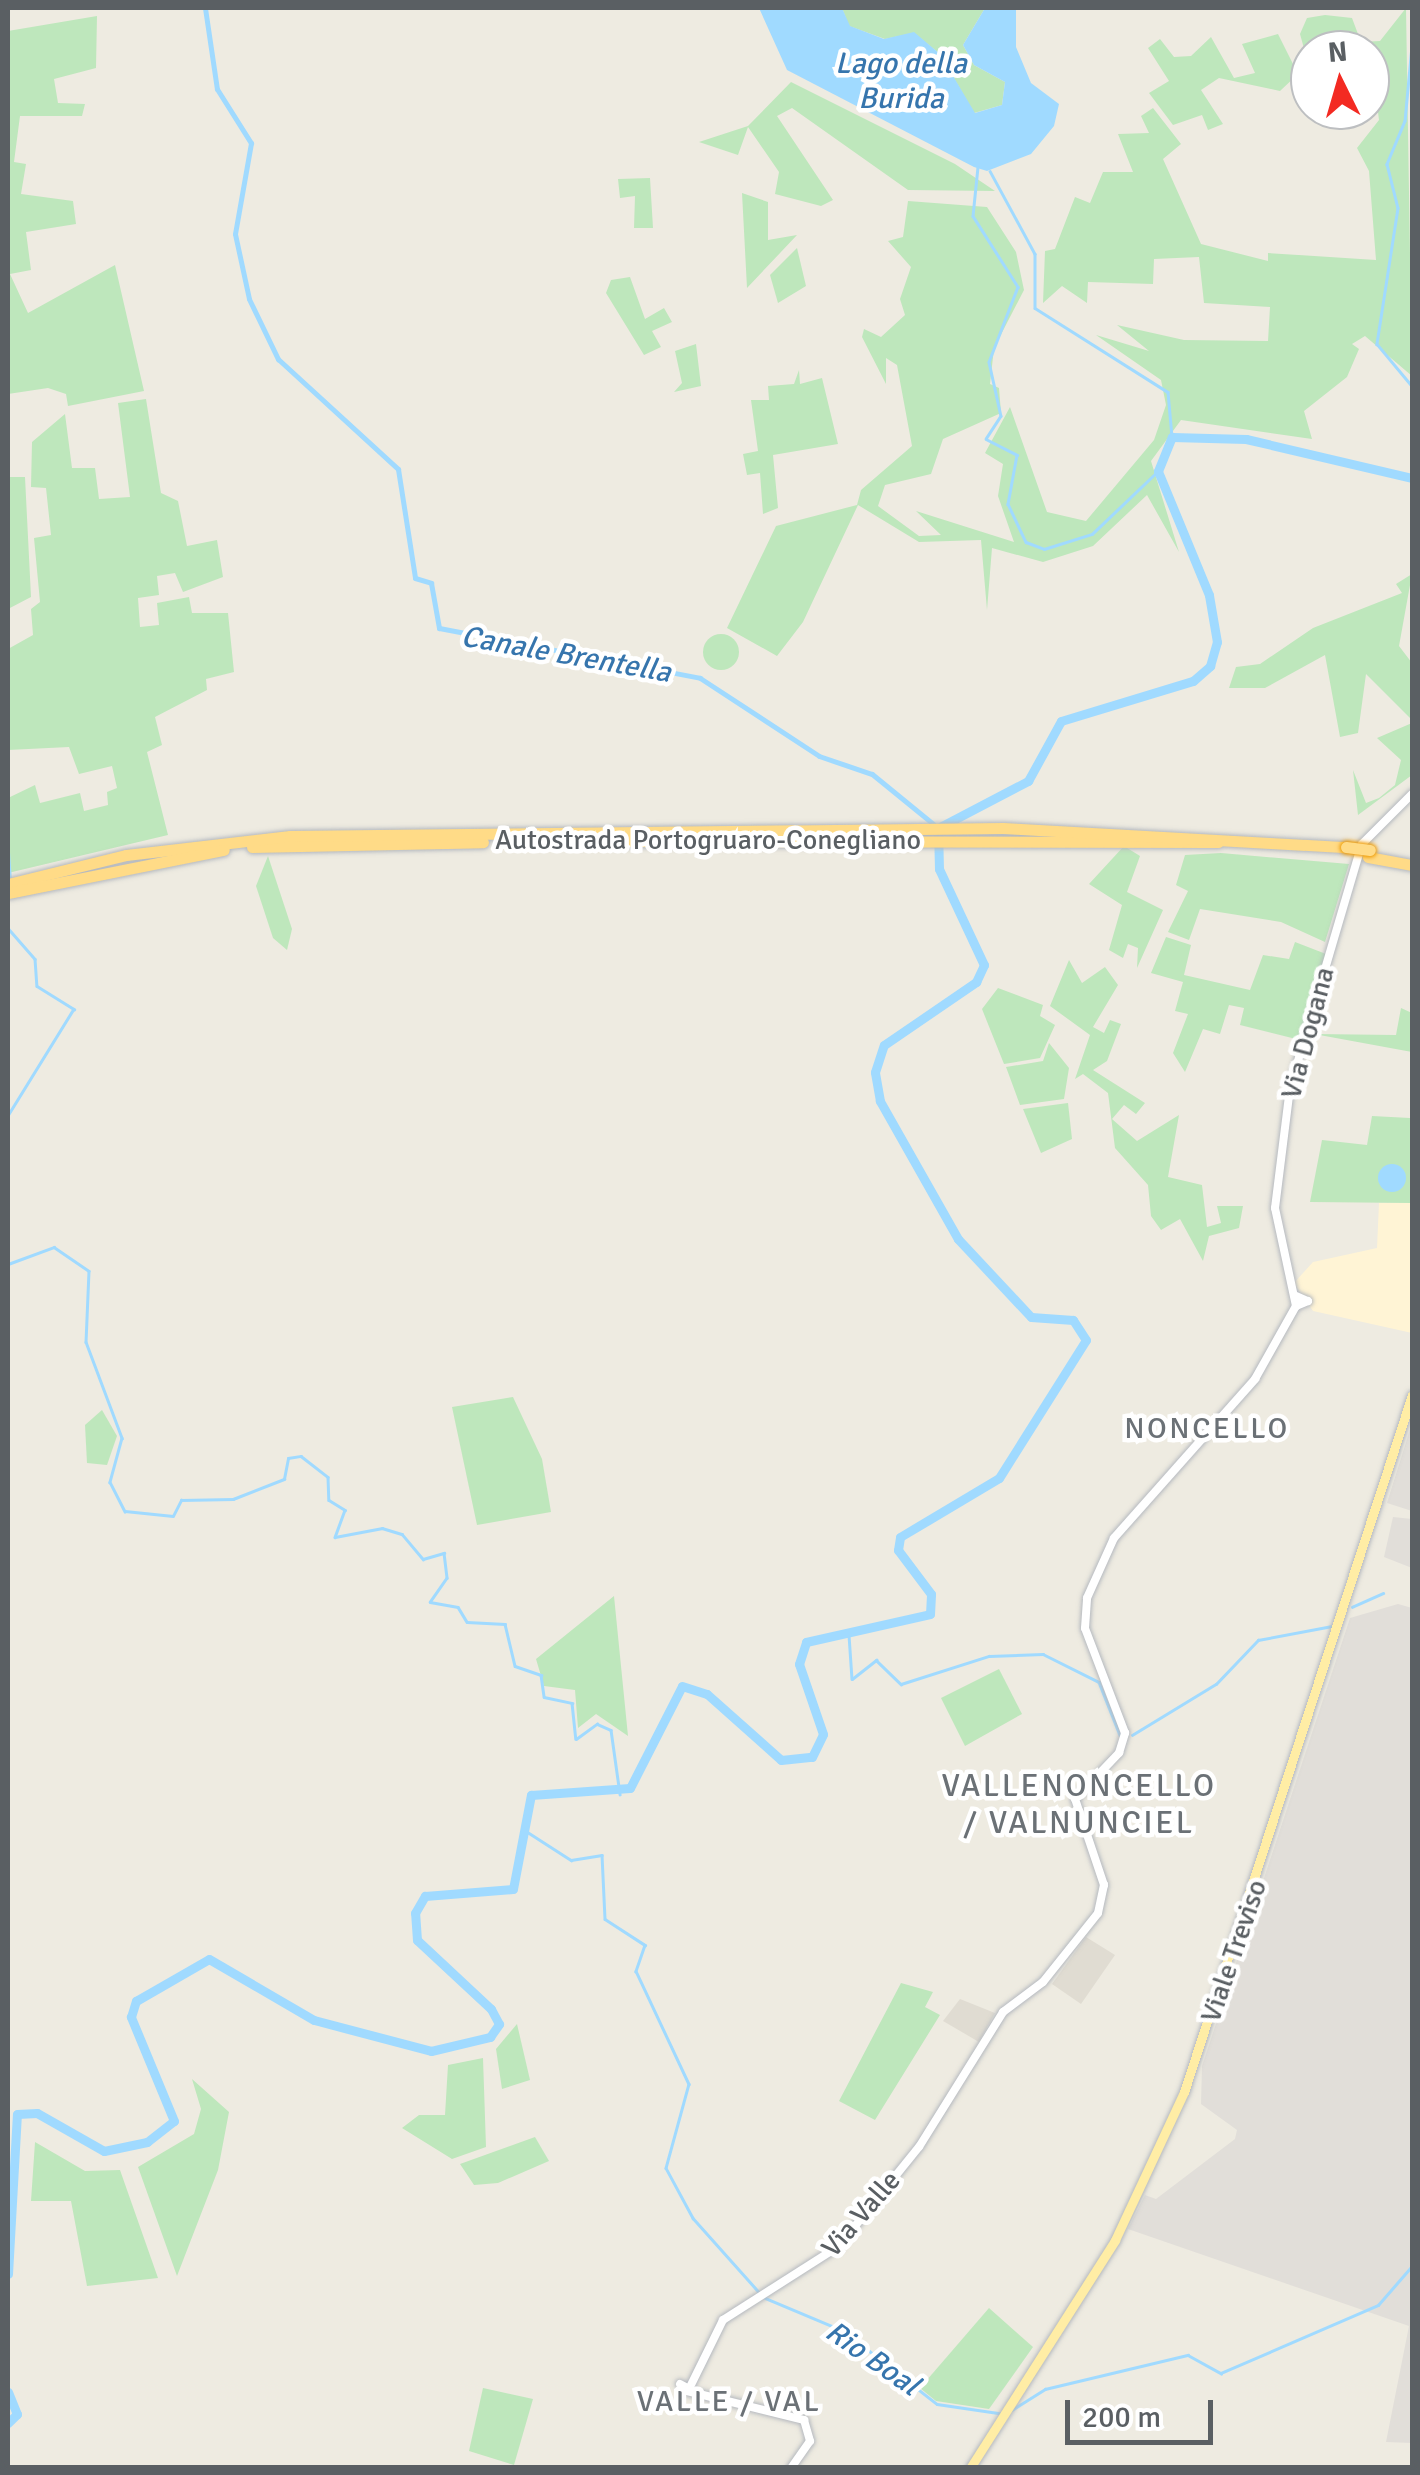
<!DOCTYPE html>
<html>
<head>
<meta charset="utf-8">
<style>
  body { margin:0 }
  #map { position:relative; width:1420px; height:2475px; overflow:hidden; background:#eeebe1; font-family:Signika,sans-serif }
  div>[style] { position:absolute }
  .commercial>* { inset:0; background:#fff4d5 }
  .industrial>* { inset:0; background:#e1ded9 }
  .education>* { inset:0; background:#e0dcd2 }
  .green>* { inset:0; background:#bee7bc }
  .round { border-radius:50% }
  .water>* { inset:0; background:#a0daff }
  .stream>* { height:2.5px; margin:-1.25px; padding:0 1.25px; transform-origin:1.25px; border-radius:1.25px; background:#a0daff }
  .canal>* { height:5px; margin:-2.5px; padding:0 2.5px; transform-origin:2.5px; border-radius:2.5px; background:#a0daff }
  .river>* { height:9px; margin:-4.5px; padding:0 4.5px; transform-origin:4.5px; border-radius:4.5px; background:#a0daff }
  .roads { filter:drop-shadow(0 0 2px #b5b9bf) drop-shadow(0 0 2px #b5b9bf) }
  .secondary>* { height:8px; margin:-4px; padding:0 4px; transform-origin:4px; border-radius:4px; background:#fff }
  .primary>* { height:9px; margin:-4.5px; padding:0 4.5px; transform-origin:4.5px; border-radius:4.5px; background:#ffeda5 }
  .highway>* { height:11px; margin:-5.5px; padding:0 5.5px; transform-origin:5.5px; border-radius:5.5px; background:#ffdb87 }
  .bridges { filter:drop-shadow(0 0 2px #ef9a00) drop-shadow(0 0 2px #ef9a00) }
  .highway-bridge>* { height:11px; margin:-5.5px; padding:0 5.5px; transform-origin:5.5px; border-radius:5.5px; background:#ffdb87 }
  span { translate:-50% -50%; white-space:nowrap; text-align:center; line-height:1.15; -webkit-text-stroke:9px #fff; paint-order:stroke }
  .street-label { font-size:28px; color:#5a5f63 }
  .water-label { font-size:30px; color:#3675ad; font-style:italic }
  .neighbourhood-label { font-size:30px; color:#6b7176; letter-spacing:2.5px }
  .quarter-label { font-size:32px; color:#6b7176; letter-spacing:2.5px }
  .frame { position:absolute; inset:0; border:10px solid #5a5f63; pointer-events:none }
  .north { position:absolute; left:1290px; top:30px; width:100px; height:100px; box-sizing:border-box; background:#fff; border:2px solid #bdbfc1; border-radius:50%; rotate:355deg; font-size:28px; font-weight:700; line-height:40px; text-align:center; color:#5a5f63 }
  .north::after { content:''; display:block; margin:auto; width:35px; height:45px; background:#f32a22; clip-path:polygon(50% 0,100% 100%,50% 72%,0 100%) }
  .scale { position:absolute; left:1065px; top:2400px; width:148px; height:45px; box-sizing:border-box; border:5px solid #5a5f63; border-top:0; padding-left:12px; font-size:30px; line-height:35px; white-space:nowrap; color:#5a5f63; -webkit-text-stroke:8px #fff; paint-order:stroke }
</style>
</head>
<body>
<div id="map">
  <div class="commercial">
    <i style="clip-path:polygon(1379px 1203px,1412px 1203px,1412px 1333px,1313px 1311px,1294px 1283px,1313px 1262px,1377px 1248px)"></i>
  </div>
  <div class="industrial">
    <i style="clip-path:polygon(1412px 1423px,1412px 1511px,1387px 1503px)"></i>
    <i style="clip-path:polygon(1393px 1517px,1412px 1519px,1412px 1568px,1384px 1557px)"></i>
    <i style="clip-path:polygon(1398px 1604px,1412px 1608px,1412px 2443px,1386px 2442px,1409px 2326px,1128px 2229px,1145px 2195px,1156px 2199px,1235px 2139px,1237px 2130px,1201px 2104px,1202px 2066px,1350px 1618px)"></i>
  </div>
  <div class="education">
    <i style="clip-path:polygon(1086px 1937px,1115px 1955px,1081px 2004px,1052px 1984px)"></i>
    <i style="clip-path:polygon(960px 1999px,995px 2013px,979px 2042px,943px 2021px)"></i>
  </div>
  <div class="green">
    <i style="clip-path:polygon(842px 8px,985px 8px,963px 45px,974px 65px,1005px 82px,1002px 105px,974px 113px,940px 54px,914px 33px,885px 39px,849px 26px)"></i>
    <i style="clip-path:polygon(1406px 8px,1412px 376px,1365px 336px,1352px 344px,1359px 349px,1347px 377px,1304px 411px,1312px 439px,1181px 420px,1151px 461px,1179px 552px,1147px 495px,1093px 546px,1043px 562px,992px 548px,987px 610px,981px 540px,919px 542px,858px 505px,803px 622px,777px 656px,727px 628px,776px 526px,857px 505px,861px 490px,912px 446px,897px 365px,886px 358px,886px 384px,862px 337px,864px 329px,881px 337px,905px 315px,900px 299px,911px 267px,888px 241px,903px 237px,908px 201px,987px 207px,1016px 252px,1024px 290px,994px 348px,990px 384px,999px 388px,1001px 413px,943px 439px,931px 474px,885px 485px,878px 506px,919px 536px,941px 535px,916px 511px,1014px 542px,998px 496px,1003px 464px,985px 453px,1010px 407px,1047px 512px,1086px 521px,1154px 440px,1166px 405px,1161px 380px,1096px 335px,1149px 351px,1117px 325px,1184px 340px,1268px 341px,1270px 307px,1204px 303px,1199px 257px,1154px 259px,1153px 284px,1088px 282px,1087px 303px,1062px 286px,1043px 303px,1045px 251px,1055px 249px,1075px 197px,1090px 203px,1103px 172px,1133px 172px,1118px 134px,1149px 133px,1141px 116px,1153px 108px,1181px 144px,1163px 159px,1201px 244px,1268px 261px,1268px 253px,1376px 260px,1369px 171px,1357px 148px,1379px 120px,1370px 50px,1310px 50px,1310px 70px,1300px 34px,1307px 18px,1325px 15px,1352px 18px,1361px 42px,1380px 41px)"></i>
    <i style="clip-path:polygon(97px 16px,96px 68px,54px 79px,58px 103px,85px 104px,82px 116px,20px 116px,14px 162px,26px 164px,21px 194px,73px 201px,76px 224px,26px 232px,31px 270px,10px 274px,28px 313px,115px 265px,144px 391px,68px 406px,66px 394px,48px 388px,8px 394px,8px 31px)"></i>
    <i style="clip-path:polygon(1278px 34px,1298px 74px,1280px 91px,1219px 78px,1201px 90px,1223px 124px,1208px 130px,1202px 115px,1173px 125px,1149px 93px,1169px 81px,1148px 48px,1160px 39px,1174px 57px,1191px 56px,1211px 37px,1234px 78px,1255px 73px,1242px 44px)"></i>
    <i style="clip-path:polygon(791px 82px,955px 164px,995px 191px,908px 190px,792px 108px,777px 116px,833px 200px,821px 206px,775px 194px,779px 172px,748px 127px,738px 155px,699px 142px,748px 126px)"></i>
    <i style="clip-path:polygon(650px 178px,653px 228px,634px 228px,635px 196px,620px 198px,618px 179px)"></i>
    <i style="clip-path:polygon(742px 193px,768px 202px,768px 240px,797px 235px,747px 288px)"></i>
    <i style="clip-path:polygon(797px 248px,806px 286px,778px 303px,770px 275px)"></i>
    <i style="clip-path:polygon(630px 277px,645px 319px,664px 308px,672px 322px,652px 331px,661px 347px,644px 355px,606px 293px,611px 280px)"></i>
    <i style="clip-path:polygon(696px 344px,701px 386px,674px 392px,682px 383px,675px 351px)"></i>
    <i style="clip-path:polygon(799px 370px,800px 384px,822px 378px,838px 444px,773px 455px,778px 508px,763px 514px,760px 473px,747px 475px,743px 454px,758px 451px,751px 400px,769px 400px,768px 386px,794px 384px)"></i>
    <i style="clip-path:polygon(146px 399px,161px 493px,178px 501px,187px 546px,217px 540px,223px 577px,183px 592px,175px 573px,157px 576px,159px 595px,138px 598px,140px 627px,159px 625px,157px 603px,189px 597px,192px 613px,228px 613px,234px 672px,206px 679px,207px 690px,155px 717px,162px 745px,147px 752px,168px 835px,8px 873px,8px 798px,35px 785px,40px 803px,80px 793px,84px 811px,108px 805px,107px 792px,117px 788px,112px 766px,79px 774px,69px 747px,8px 750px,8px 649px,33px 635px,31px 609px,40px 602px,34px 538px,51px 535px,46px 488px,31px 487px,32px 442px,65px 414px,72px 468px,95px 468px,99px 499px,130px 497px,118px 403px)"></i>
    <i style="clip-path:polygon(8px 448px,8px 477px,25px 477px,31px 597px,8px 609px)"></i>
    <i style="clip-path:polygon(1412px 574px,1399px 646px,1412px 663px,1412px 720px,1366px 674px,1358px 733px,1340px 737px,1325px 655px,1265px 688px,1229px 688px,1236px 667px,1260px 664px,1313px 628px,1402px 593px,1396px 584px)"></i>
    <i class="round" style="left:703px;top:634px;width:36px;height:36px"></i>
    <i style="clip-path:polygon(1412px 723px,1412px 775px,1358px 815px,1353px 770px,1366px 803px,1379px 798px,1395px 785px,1401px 760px,1377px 738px)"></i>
    <i style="clip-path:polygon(1124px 846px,1140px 856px,1127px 892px,1163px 910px,1137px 968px,1138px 948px,1128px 944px,1123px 958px,1109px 950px,1122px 905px,1089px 884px)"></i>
    <i style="clip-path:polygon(1221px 853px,1349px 864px,1325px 942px,1281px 922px,1200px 909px,1189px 940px,1168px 932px,1188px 891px,1176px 885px,1185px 855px)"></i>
    <i style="clip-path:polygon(268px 856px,292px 929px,287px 950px,273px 938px,256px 886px)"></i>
    <i style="clip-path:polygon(1166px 937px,1191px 945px,1184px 975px,1250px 990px,1263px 955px,1289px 959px,1295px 942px,1326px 954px,1300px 1040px,1240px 1025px,1244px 1008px,1229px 1005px,1220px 1034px,1203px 1029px,1185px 1072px,1173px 1053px,1188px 1014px,1175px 1011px,1183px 982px,1151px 973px)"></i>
    <i style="clip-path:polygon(1069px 960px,1082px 983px,1105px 967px,1118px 985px,1093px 1027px,1104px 1033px,1110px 1020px,1121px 1024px,1107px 1061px,1093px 1070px,1145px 1103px,1136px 1114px,1124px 1105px,1112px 1119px,1137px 1141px,1179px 1115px,1168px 1177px,1202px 1185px,1207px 1227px,1221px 1223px,1217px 1206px,1243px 1206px,1239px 1228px,1209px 1236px,1203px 1261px,1180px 1219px,1161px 1230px,1151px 1216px,1148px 1185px,1115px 1148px,1108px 1093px,1083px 1074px,1075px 1079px,1090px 1035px,1050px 1006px)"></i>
    <i style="clip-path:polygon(998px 988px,1043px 1005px,1040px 1016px,1055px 1025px,1040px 1058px,1004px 1064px,982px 1009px)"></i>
    <i style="clip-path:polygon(1401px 1008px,1412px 1013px,1412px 1052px,1314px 1034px,1396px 1035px)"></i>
    <i style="clip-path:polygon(1049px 1043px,1069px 1068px,1064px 1099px,1020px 1105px,1006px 1067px,1043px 1061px)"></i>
    <i style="clip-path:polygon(1068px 1103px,1072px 1139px,1041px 1153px,1023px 1109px)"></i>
    <i style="clip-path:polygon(1372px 1116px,1410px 1118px,1412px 1203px,1310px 1202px,1322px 1140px,1367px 1145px)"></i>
    <i style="clip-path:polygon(513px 1397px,542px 1459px,551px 1512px,477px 1525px,452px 1407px)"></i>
    <i style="clip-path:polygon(102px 1410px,117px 1436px,107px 1465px,87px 1463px,85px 1425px)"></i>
    <i style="clip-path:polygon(614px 1596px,628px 1736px,596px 1714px,578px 1728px,575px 1690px,544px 1686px,536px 1659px)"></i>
    <i style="clip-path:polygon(999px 1669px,1022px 1714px,965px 1746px,941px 1698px)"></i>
    <i style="clip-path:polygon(901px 1983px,933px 1992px,925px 2007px,940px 2015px,875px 2120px,839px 2101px)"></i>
    <i style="clip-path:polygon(517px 2024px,530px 2080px,502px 2089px,496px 2049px)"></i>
    <i style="clip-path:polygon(483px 2058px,486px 2147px,452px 2159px,402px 2128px,419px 2115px,445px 2115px,448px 2065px)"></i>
    <i style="clip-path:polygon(192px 2079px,229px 2112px,218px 2170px,177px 2276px,138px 2167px,194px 2134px,201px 2109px)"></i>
    <i style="clip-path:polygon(535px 2137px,549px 2161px,498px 2183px,474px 2185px,460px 2164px)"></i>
    <i style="clip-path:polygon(35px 2142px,85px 2171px,120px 2170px,158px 2278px,87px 2286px,71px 2201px,31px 2201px)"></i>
    <i style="clip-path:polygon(989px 2308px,1033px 2347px,989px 2409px,936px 2401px,920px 2388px)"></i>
    <i style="clip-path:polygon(483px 2388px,533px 2399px,514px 2465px,469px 2451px)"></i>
  </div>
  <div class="water">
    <i style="clip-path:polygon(759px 8px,842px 8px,850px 26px,884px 39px,914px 32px,940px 54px,975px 113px,1002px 105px,1005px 82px,974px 65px,963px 45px,985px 8px,1016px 8px,1016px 47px,1031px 83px,1059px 104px,1054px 126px,1031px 154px,987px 171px,974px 167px,787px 70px)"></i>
    <i class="round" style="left:1378px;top:1164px;width:28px;height:28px"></i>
  </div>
  <div class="stream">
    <i style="left:1412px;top:46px;width:75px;rotate:95.3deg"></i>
    <i style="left:1405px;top:121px;width:47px;rotate:112.7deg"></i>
    <i style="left:1387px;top:164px;width:45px;rotate:76deg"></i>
    <i style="left:1398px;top:208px;width:138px;rotate:98.8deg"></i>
    <i style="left:1377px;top:344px;width:55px;rotate:50.2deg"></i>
    <i style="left:8px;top:99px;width:73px;rotate:90deg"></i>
    <i style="left:978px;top:167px;width:49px;rotate:95.8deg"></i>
    <i style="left:973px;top:216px;width:84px;rotate:57.6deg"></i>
    <i style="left:1018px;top:287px;width:80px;rotate:111.1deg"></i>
    <i style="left:989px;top:362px;width:55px;rotate:77.5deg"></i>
    <i style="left:1001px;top:416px;width:27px;rotate:123deg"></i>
    <i style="left:986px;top:439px;width:35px;rotate:27deg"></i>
    <i style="left:1017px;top:455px;width:50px;rotate:100.4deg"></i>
    <i style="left:1008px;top:504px;width:42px;rotate:64.7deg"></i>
    <i style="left:1026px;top:542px;width:19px;rotate:21deg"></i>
    <i style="left:1044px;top:549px;width:50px;rotate:-17.4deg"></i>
    <i style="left:1092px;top:534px;width:91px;rotate:-43.7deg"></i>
    <i style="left:990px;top:171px;width:94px;rotate:61.5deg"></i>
    <i style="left:1035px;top:254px;width:54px;rotate:90deg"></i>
    <i style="left:1035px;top:308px;width:157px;rotate:32.3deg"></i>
    <i style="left:1168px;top:392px;width:45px;rotate:84.9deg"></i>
    <i style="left:8px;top:845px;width:32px;rotate:86deg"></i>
    <i style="left:8px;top:928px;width:41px;rotate:48.9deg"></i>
    <i style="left:35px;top:959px;width:27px;rotate:86deg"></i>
    <i style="left:37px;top:986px;width:44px;rotate:31.9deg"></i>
    <i style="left:74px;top:1009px;width:126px;rotate:121.7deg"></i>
    <i style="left:8px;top:1264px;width:49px;rotate:-20.3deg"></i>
    <i style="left:54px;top:1247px;width:42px;rotate:34.4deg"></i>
    <i style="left:89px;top:1271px;width:71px;rotate:92.4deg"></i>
    <i style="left:86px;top:1342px;width:103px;rotate:69.4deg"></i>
    <i style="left:122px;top:1438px;width:46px;rotate:105.3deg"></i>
    <i style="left:110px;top:1482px;width:33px;rotate:63deg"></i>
    <i style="left:125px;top:1511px;width:48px;rotate:5.9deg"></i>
    <i style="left:173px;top:1516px;width:18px;rotate:-63deg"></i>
    <i style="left:181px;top:1500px;width:52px;rotate:-1.1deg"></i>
    <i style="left:233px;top:1499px;width:55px;rotate:-21.4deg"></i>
    <i style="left:284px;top:1479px;width:21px;rotate:-79deg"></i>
    <i style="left:288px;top:1458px;width:13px;rotate:-9deg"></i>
    <i style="left:301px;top:1456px;width:34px;rotate:38deg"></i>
    <i style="left:328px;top:1477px;width:23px;rotate:88deg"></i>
    <i style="left:329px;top:1500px;width:19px;rotate:32deg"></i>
    <i style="left:345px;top:1510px;width:29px;rotate:110deg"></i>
    <i style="left:335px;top:1537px;width:48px;rotate:-10.8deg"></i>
    <i style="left:382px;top:1528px;width:21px;rotate:17deg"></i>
    <i style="left:402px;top:1534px;width:33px;rotate:50deg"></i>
    <i style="left:423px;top:1559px;width:22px;rotate:-16deg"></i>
    <i style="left:444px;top:1553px;width:25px;rotate:83deg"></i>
    <i style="left:447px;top:1578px;width:29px;rotate:125deg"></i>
    <i style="left:430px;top:1602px;width:28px;rotate:10deg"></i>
    <i style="left:458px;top:1607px;width:17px;rotate:59deg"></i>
    <i style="left:467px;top:1622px;width:38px;rotate:3deg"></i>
    <i style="left:505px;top:1624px;width:43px;rotate:76.6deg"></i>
    <i style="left:515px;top:1666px;width:28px;rotate:19deg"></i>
    <i style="left:541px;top:1675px;width:22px;rotate:82deg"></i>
    <i style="left:544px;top:1697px;width:29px;rotate:12deg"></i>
    <i style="left:572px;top:1703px;width:36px;rotate:84deg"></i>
    <i style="left:576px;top:1739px;width:26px;rotate:-36deg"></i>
    <i style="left:597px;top:1724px;width:15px;rotate:23deg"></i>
    <i style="left:611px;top:1730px;width:65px;rotate:82deg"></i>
    <i style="left:1352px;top:1607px;width:34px;rotate:-24deg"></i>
    <i style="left:849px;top:1635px;width:44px;rotate:86.1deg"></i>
    <i style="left:852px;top:1679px;width:31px;rotate:-38deg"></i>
    <i style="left:876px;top:1660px;width:35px;rotate:44deg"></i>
    <i style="left:901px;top:1684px;width:92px;rotate:-17.7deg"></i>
    <i style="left:989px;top:1656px;width:54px;rotate:-2.1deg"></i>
    <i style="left:1043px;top:1654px;width:63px;rotate:26.6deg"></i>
    <i style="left:1099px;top:1682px;width:57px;rotate:68.4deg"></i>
    <i style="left:1132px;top:1735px;width:98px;rotate:-31.3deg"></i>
    <i style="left:1216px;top:1684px;width:61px;rotate:-46.3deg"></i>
    <i style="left:1258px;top:1640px;width:75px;rotate:-10.7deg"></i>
    <i style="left:526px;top:1831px;width:54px;rotate:32.8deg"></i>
    <i style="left:571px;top:1860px;width:31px;rotate:-9deg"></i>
    <i style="left:602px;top:1855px;width:64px;rotate:87.3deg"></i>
    <i style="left:605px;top:1919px;width:48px;rotate:33deg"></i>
    <i style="left:645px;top:1945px;width:28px;rotate:109deg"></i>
    <i style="left:636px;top:1971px;width:125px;rotate:64.9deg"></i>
    <i style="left:689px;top:2084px;width:87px;rotate:105.3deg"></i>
    <i style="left:666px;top:2168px;width:57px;rotate:61.6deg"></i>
    <i style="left:693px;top:2218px;width:98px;rotate:48.3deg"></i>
    <i style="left:765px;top:2298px;width:86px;rotate:22.7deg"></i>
    <i style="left:844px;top:2331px;width:118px;rotate:38.1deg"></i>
    <i style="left:937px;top:2404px;width:63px;rotate:8.3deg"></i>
    <i style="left:1007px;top:2413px;width:45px;rotate:-32.3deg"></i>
    <i style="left:1045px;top:2389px;width:147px;rotate:-13.4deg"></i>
    <i style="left:1188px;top:2355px;width:38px;rotate:29deg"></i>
    <i style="left:1221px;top:2373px;width:171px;rotate:-23.4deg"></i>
    <i style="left:1378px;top:2305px;width:52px;rotate:-48.9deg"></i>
  </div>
  <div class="canal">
    <i style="left:205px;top:8px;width:82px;rotate:81.6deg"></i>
    <i style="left:217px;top:89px;width:64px;rotate:57.8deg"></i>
    <i style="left:251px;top:143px;width:92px;rotate:100deg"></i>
    <i style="left:235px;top:234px;width:66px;rotate:77.8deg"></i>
    <i style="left:249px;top:299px;width:67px;rotate:64.2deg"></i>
    <i style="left:278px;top:359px;width:163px;rotate:42.5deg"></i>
    <i style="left:398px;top:469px;width:110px;rotate:81.1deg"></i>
    <i style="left:415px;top:578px;width:17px;rotate:17deg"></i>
    <i style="left:431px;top:583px;width:46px;rotate:79.9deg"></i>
    <i style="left:439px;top:628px;width:266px;rotate:10.8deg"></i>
    <i style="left:700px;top:678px;width:142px;rotate:33.2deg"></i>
    <i style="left:819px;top:756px;width:56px;rotate:18.8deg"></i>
    <i style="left:872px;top:774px;width:84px;rotate:39.2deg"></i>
  </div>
  <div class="river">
    <i style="left:8px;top:2274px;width:160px;rotate:-86.8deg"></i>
    <i style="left:17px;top:2114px;width:20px;rotate:-3deg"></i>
    <i style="left:37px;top:2113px;width:77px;rotate:29.6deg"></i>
    <i style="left:104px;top:2151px;width:44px;rotate:-11.8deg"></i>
    <i style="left:147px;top:2142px;width:34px;rotate:-38deg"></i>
    <i style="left:174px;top:2121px;width:113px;rotate:-112.5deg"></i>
    <i style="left:131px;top:2017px;width:17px;rotate:-73deg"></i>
    <i style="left:136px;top:2001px;width:84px;rotate:-29.9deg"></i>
    <i style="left:209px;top:1959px;width:121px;rotate:30.2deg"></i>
    <i style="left:314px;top:2020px;width:121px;rotate:14.8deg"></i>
    <i style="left:431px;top:2051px;width:61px;rotate:-13.3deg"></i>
    <i style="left:490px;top:2037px;width:16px;rotate:-55deg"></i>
    <i style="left:499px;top:2024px;width:17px;rotate:-118deg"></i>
    <i style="left:491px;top:2009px;width:101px;rotate:-137deg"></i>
    <i style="left:417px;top:1940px;width:27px;rotate:-94deg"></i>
    <i style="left:415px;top:1913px;width:20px;rotate:-60deg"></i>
    <i style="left:425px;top:1896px;width:88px;rotate:-4.5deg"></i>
    <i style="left:513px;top:1889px;width:96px;rotate:-79.2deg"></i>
    <i style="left:531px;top:1795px;width:99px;rotate:-4deg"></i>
    <i style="left:630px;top:1788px;width:114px;rotate:-63deg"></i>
    <i style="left:682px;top:1686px;width:26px;rotate:18deg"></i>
    <i style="left:707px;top:1694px;width:99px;rotate:41.7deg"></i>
    <i style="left:781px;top:1760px;width:31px;rotate:-6deg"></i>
    <i style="left:812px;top:1757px;width:25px;rotate:-64deg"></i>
    <i style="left:823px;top:1734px;width:74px;rotate:-108.9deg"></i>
    <i style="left:799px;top:1664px;width:23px;rotate:-72deg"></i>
    <i style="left:806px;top:1642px;width:127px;rotate:-12.7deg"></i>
    <i style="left:930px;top:1614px;width:20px;rotate:-87deg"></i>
    <i style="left:931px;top:1594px;width:55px;rotate:-126.9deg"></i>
    <i style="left:898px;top:1550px;width:13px;rotate:-81deg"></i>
    <i style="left:900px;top:1537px;width:115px;rotate:-30.8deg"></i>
    <i style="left:999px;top:1478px;width:163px;rotate:-57.8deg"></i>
    <i style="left:1086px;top:1340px;width:24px;rotate:-123deg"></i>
    <i style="left:1073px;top:1320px;width:42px;rotate:-175.9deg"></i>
    <i style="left:1031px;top:1317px;width:107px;rotate:-133.1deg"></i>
    <i style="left:958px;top:1239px;width:159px;rotate:-119.5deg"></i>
    <i style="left:880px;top:1101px;width:29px;rotate:-100deg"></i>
    <i style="left:875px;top:1072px;width:28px;rotate:-72deg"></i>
    <i style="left:884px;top:1045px;width:112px;rotate:-34.4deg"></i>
    <i style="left:976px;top:982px;width:19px;rotate:-65deg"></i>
    <i style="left:984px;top:965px;width:106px;rotate:-115.1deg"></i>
    <i style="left:939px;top:869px;width:41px;rotate:-91.4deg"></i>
    <i style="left:938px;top:828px;width:102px;rotate:-27.6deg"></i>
    <i style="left:1028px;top:781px;width:68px;rotate:-61.2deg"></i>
    <i style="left:1061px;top:721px;width:138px;rotate:-16.9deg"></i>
    <i style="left:1193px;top:681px;width:23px;rotate:-41deg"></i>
    <i style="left:1210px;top:666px;width:25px;rotate:-74deg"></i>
    <i style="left:1217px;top:642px;width:48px;rotate:-99.7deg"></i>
    <i style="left:1209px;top:595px;width:134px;rotate:-112.4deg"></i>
    <i style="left:1158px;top:471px;width:37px;rotate:-68deg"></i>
    <i style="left:1172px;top:437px;width:74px;rotate:1.5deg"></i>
    <i style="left:1246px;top:439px;width:171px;rotate:13.2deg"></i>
    <i style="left:8px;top:2392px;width:24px;rotate:68deg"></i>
    <i style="left:17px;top:2414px;width:13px;rotate:135deg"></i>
  </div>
  <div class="roads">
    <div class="secondary">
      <i style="left:1296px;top:1296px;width:13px;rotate:23deg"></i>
      <i style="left:1308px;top:1301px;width:13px;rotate:157deg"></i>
      <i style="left:680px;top:2384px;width:10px;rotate:29deg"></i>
      <i style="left:689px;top:2389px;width:77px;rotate:-63.8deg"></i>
      <i style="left:723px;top:2320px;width:138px;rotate:-32.5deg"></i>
      <i style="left:839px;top:2246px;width:127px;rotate:-51.1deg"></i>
      <i style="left:919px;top:2147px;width:159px;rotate:-58.1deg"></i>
      <i style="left:1003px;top:2012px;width:50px;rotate:-36.9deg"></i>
      <i style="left:1043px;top:1982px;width:88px;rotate:-51.4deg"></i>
      <i style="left:1098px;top:1913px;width:29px;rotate:-78deg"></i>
      <i style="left:1104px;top:1885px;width:91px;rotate:-108.6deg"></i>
      <i style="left:1075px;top:1799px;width:64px;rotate:-46.3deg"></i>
      <i style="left:1119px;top:1753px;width:21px;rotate:-73deg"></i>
      <i style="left:1125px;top:1733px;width:112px;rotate:-110.9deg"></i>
      <i style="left:1085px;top:1628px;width:30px;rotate:-86deg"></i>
      <i style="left:1087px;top:1598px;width:66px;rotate:-65.8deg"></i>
      <i style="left:1114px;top:1538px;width:213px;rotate:-48.4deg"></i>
      <i style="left:1255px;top:1379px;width:84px;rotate:-60.7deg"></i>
      <i style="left:1296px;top:1306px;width:100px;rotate:-102.1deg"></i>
      <i style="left:1275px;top:1208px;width:121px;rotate:-82.9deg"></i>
      <i style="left:1290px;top:1088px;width:254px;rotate:-73.6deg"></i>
      <i style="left:1362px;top:844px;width:71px;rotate:-45deg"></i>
      <i style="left:687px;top:2391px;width:121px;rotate:13.9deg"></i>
      <i style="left:804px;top:2420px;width:22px;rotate:74deg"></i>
      <i style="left:810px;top:2441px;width:33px;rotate:125deg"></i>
    </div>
    <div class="primary">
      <i style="left:970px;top:2468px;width:270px;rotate:-57.5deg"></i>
      <i style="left:1115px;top:2240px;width:163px;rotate:-65deg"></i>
      <i style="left:1184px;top:2092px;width:733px;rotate:-71.89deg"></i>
    </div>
    <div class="highway">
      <i style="left:582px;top:841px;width:636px;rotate:0.09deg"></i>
      <i style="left:252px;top:847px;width:231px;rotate:-1.2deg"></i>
      <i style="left:1368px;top:857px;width:45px;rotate:10.3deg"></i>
      <i style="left:8px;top:884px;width:122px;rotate:-13.8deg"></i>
      <i style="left:126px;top:855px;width:165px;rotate:-6.6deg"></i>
      <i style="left:290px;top:836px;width:713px;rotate:-0.64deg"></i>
      <i style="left:1003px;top:828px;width:344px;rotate:3.2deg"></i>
      <i style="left:8px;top:893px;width:220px;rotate:-11.3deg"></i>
    </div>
  </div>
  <div class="bridges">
    <div class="highway-bridge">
      <i style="left:1346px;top:847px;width:24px;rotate:7deg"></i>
    </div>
  </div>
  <div class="street-label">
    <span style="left:708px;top:840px">Autostrada Portogruaro-Conegliano</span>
    <span style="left:1308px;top:1033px;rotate:-75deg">Via Dogana</span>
    <span style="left:1234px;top:1951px;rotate:-71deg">Viale Treviso</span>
    <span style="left:861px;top:2214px;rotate:-49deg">Via Valle</span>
  </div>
  <div class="water-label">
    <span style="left:901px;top:81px">Lago della<br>Burida</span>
    <span style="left:566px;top:655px;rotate:10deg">Canale Brentella</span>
    <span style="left:872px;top:2359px;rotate:35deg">Rio Boal</span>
  </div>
  <div class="neighbourhood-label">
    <span style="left:1207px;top:1429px">NONCELLO</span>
    <span style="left:729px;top:2402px">VALLE / VAL</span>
  </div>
  <div class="quarter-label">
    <span style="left:1079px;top:1805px">VALLENONCELLO<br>/ VALNUNCIEL</span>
  </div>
  <div class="frame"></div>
  <div class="north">N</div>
  <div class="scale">200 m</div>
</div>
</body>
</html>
